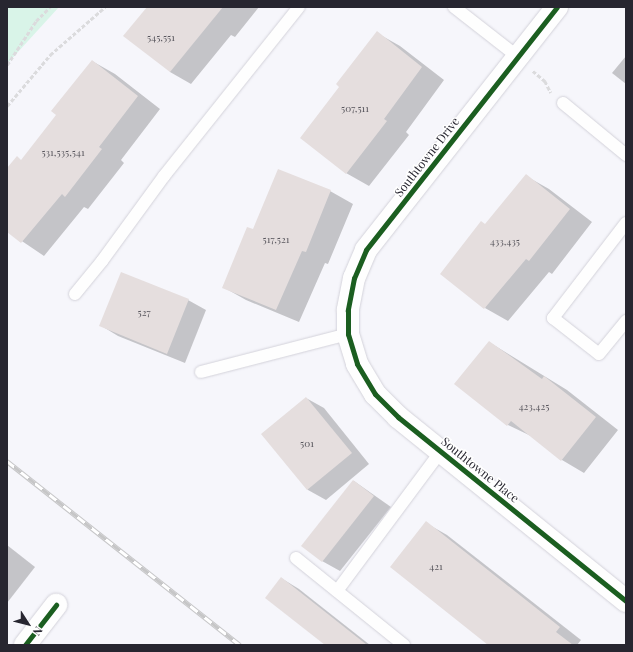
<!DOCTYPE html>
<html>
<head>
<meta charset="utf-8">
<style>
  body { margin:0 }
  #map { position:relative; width:633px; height:652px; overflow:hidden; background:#f6f6fb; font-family:"Playfair Display",serif }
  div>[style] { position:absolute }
  .green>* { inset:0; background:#d9f4e8 }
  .shadow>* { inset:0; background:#0003 }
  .building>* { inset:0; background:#e5dede }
  .path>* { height:2.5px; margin-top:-1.25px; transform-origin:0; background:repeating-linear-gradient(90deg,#dbdbdd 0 4px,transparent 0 6px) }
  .roads { filter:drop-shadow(0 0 1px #d3d2da) drop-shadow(0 0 1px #d3d2da) }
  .lane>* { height:12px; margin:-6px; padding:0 6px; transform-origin:6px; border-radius:6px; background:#fefefe }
  .street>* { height:22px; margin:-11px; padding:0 11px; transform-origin:11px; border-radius:11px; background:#fefefe }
  .rail>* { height:4.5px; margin-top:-2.25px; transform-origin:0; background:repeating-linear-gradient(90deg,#fff 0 9px,#c6c6c7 0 18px); box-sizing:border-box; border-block:1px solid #c6c6c7 }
  .cycleway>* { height:5px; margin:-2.5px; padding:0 2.5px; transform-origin:2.5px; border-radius:2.5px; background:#1b5e20 }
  span { translate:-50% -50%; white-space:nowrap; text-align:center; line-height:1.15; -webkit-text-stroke:3px #fff; paint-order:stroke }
  .number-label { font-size:10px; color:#58565d }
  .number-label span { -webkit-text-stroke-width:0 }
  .street-label { font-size:12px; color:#272630 }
  .frame { position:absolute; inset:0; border:8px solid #272630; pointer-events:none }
  .north { position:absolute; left:8px; top:604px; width:40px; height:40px; -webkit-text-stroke:3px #fff; paint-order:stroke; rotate:126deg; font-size:11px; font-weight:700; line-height:16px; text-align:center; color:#272630 }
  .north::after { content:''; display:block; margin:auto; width:14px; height:18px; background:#272630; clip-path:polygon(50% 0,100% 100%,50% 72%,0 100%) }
</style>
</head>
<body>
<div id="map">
  <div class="green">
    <i style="clip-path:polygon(7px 7px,59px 7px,7px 64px)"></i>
  </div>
  <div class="shadow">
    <i style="clip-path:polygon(148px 7px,259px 7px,235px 37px,231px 35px,191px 84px,170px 72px)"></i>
    <i style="clip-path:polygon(377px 33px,400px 46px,444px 80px,406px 132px,409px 135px,369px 186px,346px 173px,341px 87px)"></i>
    <i style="clip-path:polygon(626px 56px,626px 84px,612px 73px)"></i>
    <i style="clip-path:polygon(92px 61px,115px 74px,160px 109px,121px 160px,124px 163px,88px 209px,84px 207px,44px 256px,7px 231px,7px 170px,22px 160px,57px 115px)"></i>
    <i style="clip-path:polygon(526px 176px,549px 189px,592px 222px,552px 274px,549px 272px,508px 321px,485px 308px)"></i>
    <i style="clip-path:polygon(330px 191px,353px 204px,328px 264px,325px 263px,299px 322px,246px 300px,223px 287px,254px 230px)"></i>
    <i style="clip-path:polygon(188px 300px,206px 310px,185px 363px,118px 336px,100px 325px)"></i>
    <i style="clip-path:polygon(489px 342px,567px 390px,618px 430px,584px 473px,562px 460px,531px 436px,508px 425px)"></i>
    <i style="clip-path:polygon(306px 398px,324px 408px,369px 464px,326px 500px,308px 490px,262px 434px)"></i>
    <i style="clip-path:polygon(354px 481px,391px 507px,340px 571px,322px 561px)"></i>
    <i style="clip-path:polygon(426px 523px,447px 535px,581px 640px,577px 645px,490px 645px)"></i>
    <i style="clip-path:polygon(7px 545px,35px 567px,7px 603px)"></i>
    <i style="clip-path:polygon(281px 578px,299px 589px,370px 645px,326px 645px)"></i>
  </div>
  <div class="building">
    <i style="clip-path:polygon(147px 7px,223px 7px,170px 72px,123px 36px)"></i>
    <i style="clip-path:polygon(377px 31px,422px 67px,384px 119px,387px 121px,346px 174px,300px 138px,339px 87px,336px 84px)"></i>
    <i style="clip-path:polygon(92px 60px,138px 96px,99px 147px,102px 149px,65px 197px,62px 194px,21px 243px,7px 232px,7px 168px,17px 156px,21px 160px,56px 115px,51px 111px)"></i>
    <i style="clip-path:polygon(278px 169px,331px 190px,306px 252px,302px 251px,276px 310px,222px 288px,247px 227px,253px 229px)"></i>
    <i style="clip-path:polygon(526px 174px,570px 209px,529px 261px,526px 259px,484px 309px,440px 274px,481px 221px,485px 224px)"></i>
    <i style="clip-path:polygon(121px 272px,189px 299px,167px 354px,99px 326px)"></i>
    <i style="clip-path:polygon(489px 341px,542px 379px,544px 376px,596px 417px,561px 461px,511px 421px,507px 426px,454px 384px)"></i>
    <i style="clip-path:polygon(306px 397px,352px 453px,307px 490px,261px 434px)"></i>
    <i style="clip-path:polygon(353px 480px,374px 496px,322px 562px,301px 546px)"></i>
    <i style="clip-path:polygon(426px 521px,560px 627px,556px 632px,573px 645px,488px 645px,390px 567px)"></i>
    <i style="clip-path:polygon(281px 577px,367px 645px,325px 645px,265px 598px)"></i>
  </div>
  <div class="path">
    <i style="left:7px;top:65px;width:53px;rotate:-56.6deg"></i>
    <i style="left:36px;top:21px;width:20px;rotate:-45deg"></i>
    <i style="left:533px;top:71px;width:16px;rotate:40deg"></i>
    <i style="left:545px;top:81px;width:13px;rotate:63deg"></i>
    <i style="left:7px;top:106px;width:67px;rotate:-49.9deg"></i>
    <i style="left:50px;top:55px;width:73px;rotate:-41.1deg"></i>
  </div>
  <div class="roads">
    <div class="lane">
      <i style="left:454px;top:7px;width:81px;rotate:38deg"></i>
      <i style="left:563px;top:103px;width:82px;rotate:39.5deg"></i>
      <i style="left:626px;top:223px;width:120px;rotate:127.5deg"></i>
      <i style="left:553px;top:318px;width:58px;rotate:38deg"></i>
      <i style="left:599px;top:354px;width:43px;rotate:-50.7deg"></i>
      <i style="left:75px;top:294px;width:43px;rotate:-50.7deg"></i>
      <i style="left:102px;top:261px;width:105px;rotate:-53.9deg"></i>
      <i style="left:164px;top:176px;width:216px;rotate:-51.4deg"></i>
      <i style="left:201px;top:372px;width:152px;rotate:-14.5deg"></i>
      <i style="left:296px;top:558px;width:139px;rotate:38.9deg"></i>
      <i style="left:337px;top:591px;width:174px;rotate:-53.4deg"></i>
    </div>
    <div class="street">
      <i style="left:557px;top:7px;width:309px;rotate:128.2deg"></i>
      <i style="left:366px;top:250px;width:30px;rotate:113deg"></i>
      <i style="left:354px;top:278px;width:33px;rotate:101deg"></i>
      <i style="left:348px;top:310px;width:24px;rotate:90deg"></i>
      <i style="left:348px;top:334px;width:31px;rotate:73deg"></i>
      <i style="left:357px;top:364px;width:35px;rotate:59deg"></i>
      <i style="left:375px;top:394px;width:33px;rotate:45deg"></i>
      <i style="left:398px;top:417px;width:293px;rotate:38.9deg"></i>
      <i style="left:25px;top:645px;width:51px;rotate:-52.2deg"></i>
    </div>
  </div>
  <div class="rail">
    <i style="left:7px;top:461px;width:297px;rotate:38.3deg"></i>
  </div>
  <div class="cycleway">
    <i style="left:557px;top:7px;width:309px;rotate:128.2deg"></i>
    <i style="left:366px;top:250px;width:30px;rotate:113deg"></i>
    <i style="left:354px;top:278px;width:33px;rotate:101deg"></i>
    <i style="left:348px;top:310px;width:24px;rotate:90deg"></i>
    <i style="left:348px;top:334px;width:31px;rotate:73deg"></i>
    <i style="left:357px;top:364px;width:35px;rotate:59deg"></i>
    <i style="left:375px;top:394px;width:33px;rotate:45deg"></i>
    <i style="left:398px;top:417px;width:293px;rotate:38.9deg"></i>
    <i style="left:25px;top:645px;width:51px;rotate:-52.2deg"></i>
  </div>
  <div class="number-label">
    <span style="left:161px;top:38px">545,551</span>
    <span style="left:355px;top:109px">507,511</span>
    <span style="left:63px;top:153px">531,535,541</span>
    <span style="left:276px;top:240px">517,521</span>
    <span style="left:505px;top:242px">433,435</span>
    <span style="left:144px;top:313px">527</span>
    <span style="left:534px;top:407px">423,425</span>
    <span style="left:307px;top:444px">501</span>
    <span style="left:436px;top:567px">421</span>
  </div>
  <div class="street-label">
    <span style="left:427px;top:157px;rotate:-52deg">Southtowne Drive</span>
    <span style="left:480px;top:470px;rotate:39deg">Southtowne Place</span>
  </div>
  <div class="frame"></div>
  <div class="north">N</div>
</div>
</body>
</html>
